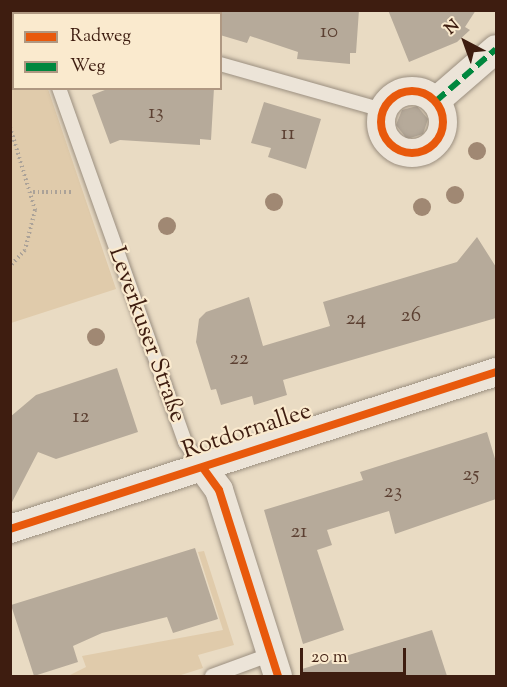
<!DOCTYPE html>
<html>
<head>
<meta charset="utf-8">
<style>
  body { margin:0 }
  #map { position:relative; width:507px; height:687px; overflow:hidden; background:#e9dbc3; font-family:"Sorts Mill Goudy",serif }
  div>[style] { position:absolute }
  .green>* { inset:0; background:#e0cbab }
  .building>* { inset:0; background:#b6aa9a }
  .path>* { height:4px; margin-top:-2px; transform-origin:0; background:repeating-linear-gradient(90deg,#aba298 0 1.5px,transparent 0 4.5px) }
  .roads { filter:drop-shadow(0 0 2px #9b8f80) drop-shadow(0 0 2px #9b8f80) }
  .service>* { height:14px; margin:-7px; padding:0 7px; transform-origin:7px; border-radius:7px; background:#ece4d8 }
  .minor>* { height:28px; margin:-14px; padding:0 14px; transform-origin:14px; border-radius:14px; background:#ece4d8 }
  .minor>.ring { margin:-14px; padding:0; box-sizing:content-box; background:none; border:28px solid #ece4d8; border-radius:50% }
  .quiet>* { height:6px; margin-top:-3px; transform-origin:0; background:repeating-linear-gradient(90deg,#00873e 0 12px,transparent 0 18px) }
  .cycleway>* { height:8px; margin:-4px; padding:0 4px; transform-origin:4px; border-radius:4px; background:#e8590c }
  .cycleway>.ring { margin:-4px; padding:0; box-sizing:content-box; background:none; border:8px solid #e8590c; border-radius:50% }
  .trees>* { width:18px; height:18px; margin:-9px; border-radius:50%; background:#a08873 }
  span { translate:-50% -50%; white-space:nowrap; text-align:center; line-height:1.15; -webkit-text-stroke:4.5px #faeace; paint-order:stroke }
  .number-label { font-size:21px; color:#5c4032 }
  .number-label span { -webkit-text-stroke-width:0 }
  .street-label { font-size:24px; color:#3e1d10 }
  .frame { position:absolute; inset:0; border:12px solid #3e1d10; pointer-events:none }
  .legend { position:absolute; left:12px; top:12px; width:210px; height:78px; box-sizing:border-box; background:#faeace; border:2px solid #af9882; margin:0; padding:8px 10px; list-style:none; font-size:18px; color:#3e1d10 }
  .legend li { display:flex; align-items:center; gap:12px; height:30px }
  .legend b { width:30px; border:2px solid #af9882 }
  .north { position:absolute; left:435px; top:12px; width:60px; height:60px; -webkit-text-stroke:4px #faeace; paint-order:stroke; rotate:319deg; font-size:16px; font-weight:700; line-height:24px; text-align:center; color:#3e1d10 }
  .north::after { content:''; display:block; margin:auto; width:21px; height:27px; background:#3e1d10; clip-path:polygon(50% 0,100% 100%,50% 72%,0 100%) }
  .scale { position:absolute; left:300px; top:648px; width:106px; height:27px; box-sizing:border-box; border:3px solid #3e1d10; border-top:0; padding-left:8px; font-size:18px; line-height:21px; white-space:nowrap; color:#3e1d10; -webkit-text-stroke:4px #faeace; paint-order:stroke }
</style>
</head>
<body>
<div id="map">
  <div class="green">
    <i style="clip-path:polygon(23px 10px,14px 14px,14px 88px,48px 89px,116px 289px,11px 323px,10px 11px)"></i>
    <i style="clip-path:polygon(204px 551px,234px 645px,198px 655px,203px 668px,178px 676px,68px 676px,86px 667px,82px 656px,223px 630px,198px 552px)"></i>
  </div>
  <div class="building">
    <i style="clip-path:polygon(192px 10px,359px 10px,356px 53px,350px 53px,350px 64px,297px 59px,298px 52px,250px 36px,247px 43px,220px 35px,220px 14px)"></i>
    <i style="clip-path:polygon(388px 10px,476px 10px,465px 27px,470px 30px,457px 42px,409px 62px)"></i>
    <i style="clip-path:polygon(110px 88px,214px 88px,211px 140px,200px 139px,200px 145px,120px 140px,110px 144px,92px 95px)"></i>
    <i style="clip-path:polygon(264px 102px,321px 119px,306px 169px,268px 157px,271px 148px,251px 143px)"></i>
    <i style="clip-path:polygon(417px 106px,428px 119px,423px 134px,407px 139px,396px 125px,402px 110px)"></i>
    <i style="clip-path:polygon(477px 237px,496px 267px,496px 318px,283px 380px,287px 395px,254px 405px,252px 396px,221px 405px,216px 389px,211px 390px,196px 342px,199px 319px,206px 312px,249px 297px,263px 346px,330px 326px,323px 302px,457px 262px)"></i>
    <i style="clip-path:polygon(117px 368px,138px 432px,56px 459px,38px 452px,10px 506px,10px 417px,36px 395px)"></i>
    <i style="clip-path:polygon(487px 432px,496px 462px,496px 499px,395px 534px,389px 511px,327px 530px,332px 545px,317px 550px,344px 630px,303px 644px,264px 510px,363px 480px,360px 472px)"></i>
    <i style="clip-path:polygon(195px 548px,218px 619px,173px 633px,167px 617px,102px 633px,73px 646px,78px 662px,34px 676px,11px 605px)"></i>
    <i style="clip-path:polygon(432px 630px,447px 676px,303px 676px,302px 669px)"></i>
  </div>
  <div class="path">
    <i style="left:10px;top:127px;width:87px;rotate:73.2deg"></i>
    <i style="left:35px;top:210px;width:41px;rotate:104deg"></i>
    <i style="left:25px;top:250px;width:22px;rotate:133deg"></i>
    <i style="left:33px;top:192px;width:38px"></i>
  </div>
  <div class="roads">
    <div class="service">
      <i style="left:42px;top:14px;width:6px"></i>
      <i style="left:220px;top:64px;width:169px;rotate:15.8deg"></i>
      <i style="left:59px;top:88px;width:376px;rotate:70.4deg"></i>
      <i style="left:185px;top:442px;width:32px;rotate:55deg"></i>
      <i style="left:212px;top:676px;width:61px;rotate:-20.2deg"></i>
    </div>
    <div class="minor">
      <i class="ring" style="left:381px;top:91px;width:34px;height:34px"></i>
      <i style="left:436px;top:101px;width:79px;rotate:-40.9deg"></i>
      <i style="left:203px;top:468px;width:27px;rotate:54deg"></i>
      <i style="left:219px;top:490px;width:195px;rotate:72.4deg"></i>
      <i style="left:10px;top:529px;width:511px;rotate:-17.9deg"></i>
    </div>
  </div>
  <div class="quiet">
    <i style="left:436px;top:101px;width:79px;rotate:-40.9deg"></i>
  </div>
  <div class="cycleway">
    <i class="ring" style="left:381px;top:91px;width:54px;height:54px"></i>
    <i style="left:203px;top:468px;width:27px;rotate:54deg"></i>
    <i style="left:219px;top:490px;width:195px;rotate:72.4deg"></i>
    <i style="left:10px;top:529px;width:511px;rotate:-17.9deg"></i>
  </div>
  <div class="trees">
    <i style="left:477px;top:151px"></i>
    <i style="left:455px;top:195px"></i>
    <i style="left:274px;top:202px"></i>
    <i style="left:422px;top:207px"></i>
    <i style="left:167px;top:226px"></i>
    <i style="left:96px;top:337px"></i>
  </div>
  <div class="number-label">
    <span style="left:329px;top:32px">10</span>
    <span style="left:156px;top:113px">13</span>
    <span style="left:288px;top:134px">11</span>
    <span style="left:411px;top:316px">26</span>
    <span style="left:356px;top:319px">24</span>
    <span style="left:239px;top:359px">22</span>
    <span style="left:81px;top:417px">12</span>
    <span style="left:471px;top:475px">25</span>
    <span style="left:393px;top:492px">23</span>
    <span style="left:299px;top:532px">21</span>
  </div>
  <div class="street-label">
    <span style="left:146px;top:335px;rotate:70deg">Leverkuser Straße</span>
    <span style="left:247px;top:432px;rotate:-18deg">Rotdornallee</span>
  </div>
  <div class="frame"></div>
  <ul class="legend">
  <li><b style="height:8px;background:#e8590c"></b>Radweg</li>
  <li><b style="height:8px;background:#00873e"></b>Weg</li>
  </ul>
  <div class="north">N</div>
  <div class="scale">20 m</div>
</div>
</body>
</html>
